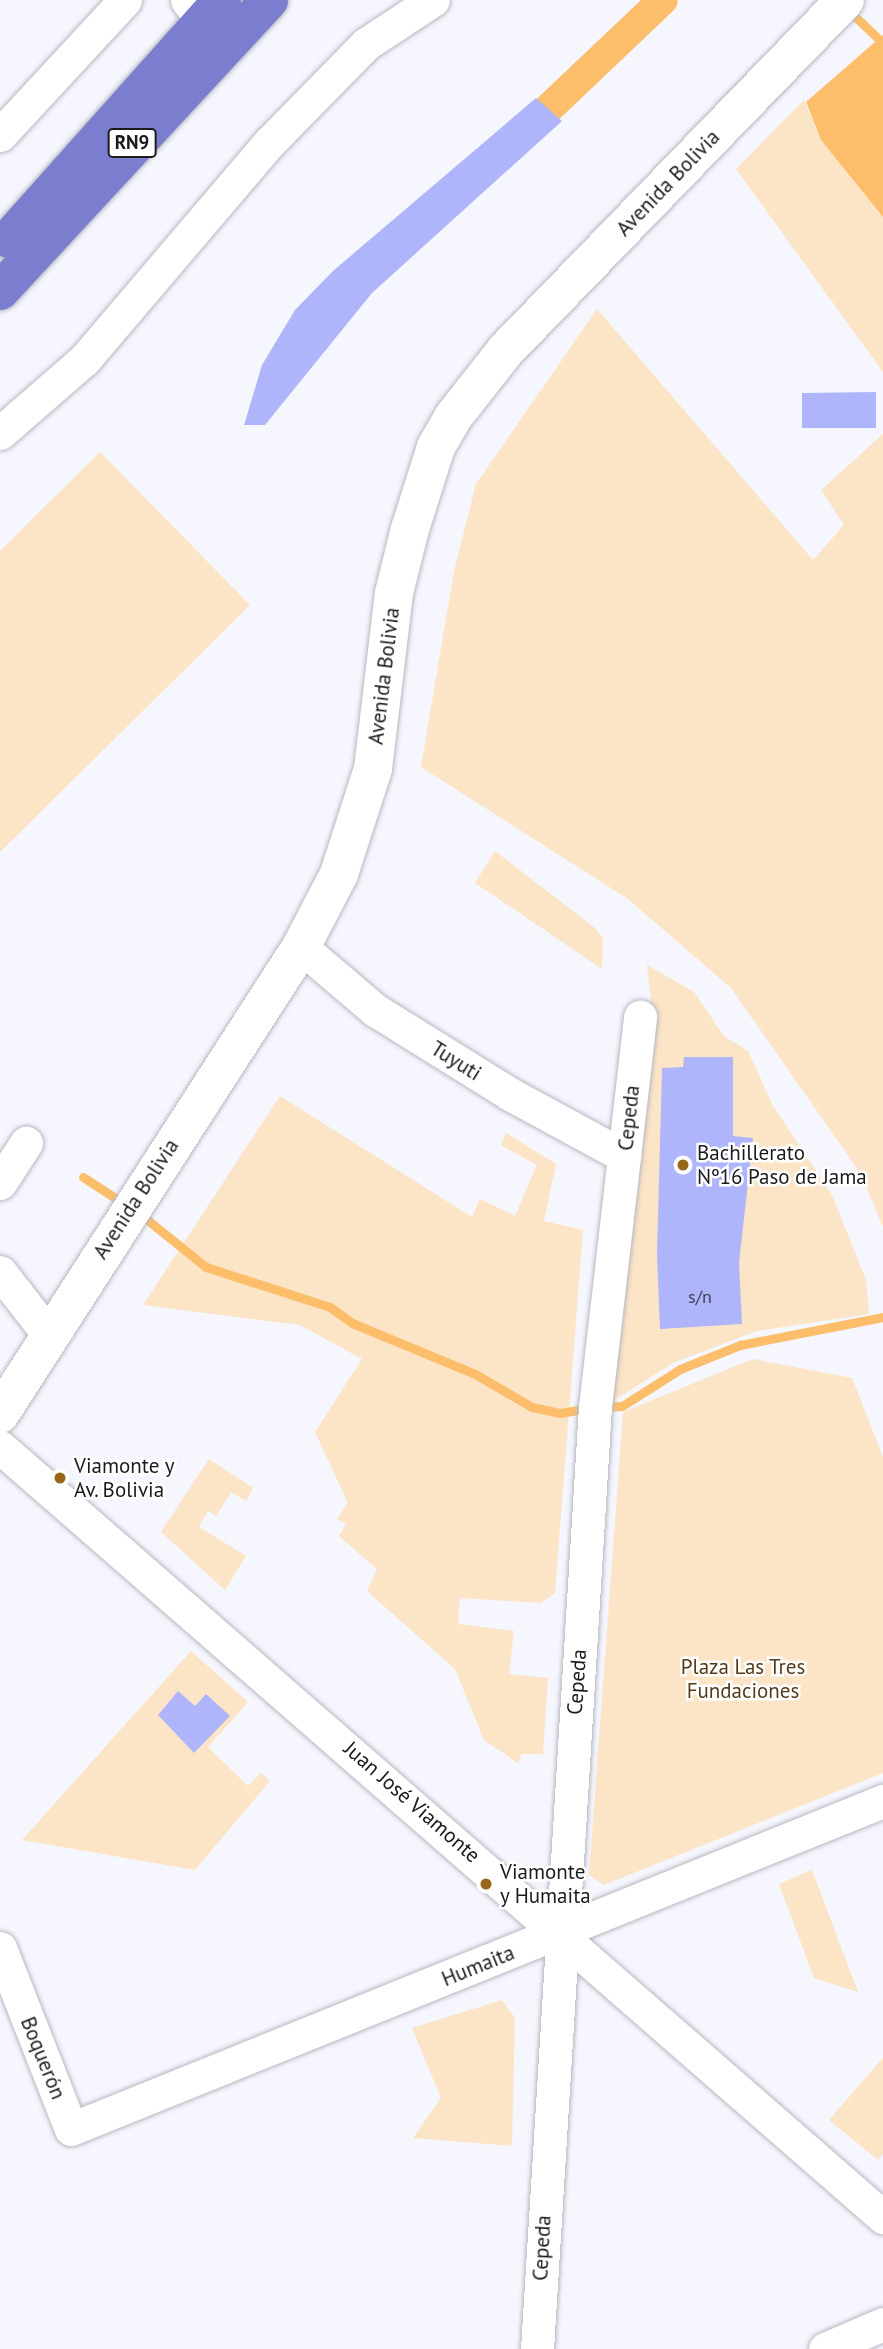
<!DOCTYPE html>
<html>
<head>
<meta charset="utf-8">
<style>
  body { margin:0 }
  #map { position:relative; width:883px; height:2349px; overflow:hidden; background:#f5f6fe; font-family:"PT Sans",sans-serif }
  div>[style] { position:absolute }
  .green>* { inset:0; background:#fce4c7 }
  .water>* { inset:0; background:#fcbe6a }
  .stream>* { height:9px; margin:-4.5px; padding:0 4.5px; transform-origin:4.5px; border-radius:4.5px; background:#fcbe6a }
  .canal>* { height:30px; margin:-15px; padding:0 15px; transform-origin:15px; border-radius:15px; background:#fcbe6a }
  .building>* { inset:0; background:#afb5fa }
  .roads { filter:drop-shadow(0 0 2px #b7b8c1) drop-shadow(0 0 2px #b7b8c1) }
  .street>* { height:33px; margin:-16.5px; padding:0 16.5px; transform-origin:16.5px; border-radius:16.5px; background:#fff }
  .secondary>* { height:38px; margin:-19px; padding:0 19px; transform-origin:19px; border-radius:19px; background:#fff }
  .highway>* { height:38px; margin:-19px; padding:0 19px; transform-origin:19px; border-radius:19px; background:#7b7ece }
  .dots>* { width:19px; height:19px; translate:-50% -50%; box-sizing:border-box; border:4px solid #fff; border-radius:50% }
  span { translate:-50% -50%; white-space:nowrap; text-align:center; line-height:1.15; -webkit-text-stroke:5px #fff; paint-order:stroke }
  .number-label { font-size:18px; color:#404255 }
  .number-label span { -webkit-text-stroke-width:0 }
  .shield-label span { padding:2px 5px; background:#fff; border:2px solid; border-radius:5px; -webkit-text-stroke-width:0 }
  .shield-label { font-size:19px; color:#1b1b1e; font-weight:700 }
  .street-label { font-size:21px; color:#1b1b1e }
  .poi-label { font-size:21px; color:#1b1b1e }
  .left { translate:0 -50%; text-align:left }
  .park-label { font-size:21px; color:#543b18 }
</style>
</head>
<body>
<div id="map">
  <div class="green">
    <i style="clip-path:polygon(804px 100px,821px 140px,883px 217px,883px 372px,736px 169px)"></i>
    <i style="clip-path:polygon(597px 309px,813px 560px,844px 525px,821px 490px,883px 434px,883px 1227px,861px 1174px,731px 988px,628px 899px,421px 767px,454px 571px,476px 484px)"></i>
    <i style="clip-path:polygon(100px 452px,250px 605px,0 852px,0 551px)"></i>
    <i style="clip-path:polygon(495px 851px,595px 928px,603px 939px,602px 969px,475px 883px)"></i>
    <i style="clip-path:polygon(647px 965px,694px 992px,724px 1036px,748px 1051px,772px 1104px,832px 1195px,866px 1280px,869px 1314px,757px 1331px,673px 1363px,610px 1403px,654px 1027px)"></i>
    <i style="clip-path:polygon(280px 1096px,472px 1217px,480px 1199px,515px 1216px,537px 1165px,501px 1145px,506px 1133px,556px 1164px,544px 1221px,583px 1230px,555px 1593px,541px 1603px,460px 1598px,458px 1624px,514px 1631px,509px 1674px,548px 1678px,543px 1754px,521px 1754px,519px 1764px,484px 1740px,455px 1669px,367px 1591px,377px 1569px,339px 1536px,346px 1524px,337px 1519px,348px 1503px,315px 1432px,362px 1359px,300px 1325px,143px 1305px)"></i>
    <i style="clip-path:polygon(753px 1359px,852px 1378px,883px 1457px,883px 1773px,604px 1885px,589px 1875px,623px 1412px)"></i>
    <i style="clip-path:polygon(209px 1459px,253px 1488px,246px 1501px,231px 1492px,216px 1516px,208px 1511px,199px 1527px,246px 1556px,225px 1590px,161px 1532px)"></i>
    <i style="clip-path:polygon(191px 1651px,248px 1702px,208px 1747px,248px 1786px,261px 1773px,270px 1781px,195px 1870px,22px 1840px)"></i>
    <i style="clip-path:polygon(812px 1870px,858px 1992px,814px 1978px,779px 1884px)"></i>
    <i style="clip-path:polygon(502px 2000px,515px 2018px,512px 2146px,413px 2138px,441px 2098px,412px 2028px)"></i>
    <i style="clip-path:polygon(883px 2058px,883px 2154px,878px 2160px,829px 2120px)"></i>
  </div>
  <div class="water">
    <i style="clip-path:polygon(883px 35px,883px 217px,821px 140px,806px 102px)"></i>
  </div>
  <div class="stream">
    <i style="left:847px;top:9px;width:50px;rotate:43.4deg"></i>
    <i style="left:83px;top:1177px;width:51px;rotate:33.1deg"></i>
    <i style="left:140px;top:1214px;width:85px;rotate:38.8deg"></i>
    <i style="left:206px;top:1267px;width:130px;rotate:17.9deg"></i>
    <i style="left:330px;top:1307px;width:27px;rotate:36deg"></i>
    <i style="left:352px;top:1323px;width:133px;rotate:22.5deg"></i>
    <i style="left:475px;top:1374px;width:66px;rotate:30.1deg"></i>
    <i style="left:532px;top:1407px;width:29px;rotate:12deg"></i>
    <i style="left:560px;top:1413px;width:27px;rotate:-10deg"></i>
    <i style="left:601px;top:1407px;width:21px;rotate:-3deg"></i>
    <i style="left:622px;top:1406px;width:69px;rotate:-32.5deg"></i>
    <i style="left:680px;top:1369px;width:65px;rotate:-21.8deg"></i>
    <i style="left:740px;top:1345px;width:146px;rotate:-11.1deg"></i>
  </div>
  <div class="canal">
    <i style="left:548px;top:109px;width:158px;rotate:-43.5deg"></i>
  </div>
  <div class="building">
    <i style="clip-path:polygon(536px 98px,562px 121px,372px 293px,265px 425px,244px 425px,262px 365px,295px 310px,333px 271px)"></i>
    <i style="clip-path:polygon(876px 392px,876px 428px,802px 428px,802px 393px)"></i>
    <i style="clip-path:polygon(684px 1057px,733px 1057px,733px 1136px,753px 1138px,739px 1263px,742px 1324px,660px 1329px,657px 1254px,662px 1068px,683px 1067px)"></i>
    <i style="clip-path:polygon(178px 1691px,195px 1706px,206px 1694px,230px 1716px,194px 1753px,158px 1715px)"></i>
  </div>
  <div class="roads">
    <div class="street">
      <i style="left:187px;top:0;width:25px;rotate:53deg"></i>
      <i style="left:0;top:135px;width:184px;rotate:-47.2deg"></i>
      <i style="left:0;top:433px;width:113px;rotate:-41deg"></i>
      <i style="left:85px;top:359px;width:284px;rotate:-49.6deg"></i>
      <i style="left:269px;top:143px;width:139px;rotate:-45.6deg"></i>
      <i style="left:366px;top:44px;width:80px;rotate:-33.3deg"></i>
      <i style="left:301px;top:947px;width:97px;rotate:40.4deg"></i>
      <i style="left:375px;top:1010px;width:159px;rotate:31.9deg"></i>
      <i style="left:510px;top:1094px;width:130px;rotate:28.5deg"></i>
      <i style="left:0;top:1183px;width:48px;rotate:-57deg"></i>
      <i style="left:0;top:1272px;width:80px;rotate:52.1deg"></i>
      <i style="left:0;top:1447px;width:1172px;rotate:41.09deg"></i>
      <i style="left:0;top:1948px;width:194px;rotate:68.6deg"></i>
      <i style="left:71px;top:2129px;width:876px;rotate:-22deg"></i>
      <i style="left:537px;top:2349px;width:944px;rotate:-86.48deg"></i>
      <i style="left:595px;top:1407px;width:393px;rotate:-83.4deg"></i>
      <i style="left:825px;top:2349px;width:63px;rotate:-23.3deg"></i>
    </div>
    <div class="secondary">
      <i style="left:0;top:1414px;width:556px;rotate:-57.2deg"></i>
      <i style="left:301px;top:947px;width:82px;rotate:-62.5deg"></i>
      <i style="left:339px;top:874px;width:110px;rotate:-72.1deg"></i>
      <i style="left:373px;top:769px;width:177px;rotate:-83.2deg"></i>
      <i style="left:394px;top:593px;width:66px;rotate:-76deg"></i>
      <i style="left:410px;top:529px;width:86px;rotate:-72.4deg"></i>
      <i style="left:436px;top:447px;width:36px;rotate:-60deg"></i>
      <i style="left:454px;top:416px;width:84px;rotate:-51.8deg"></i>
      <i style="left:506px;top:350px;width:487px;rotate:-45.9deg"></i>
    </div>
    <div class="highway">
      <i style="left:9px;top:239px;width:320px;rotate:-48.3deg"></i>
      <i style="left:0;top:291px;width:396px;rotate:-47.2deg"></i>
    </div>
  </div>
  <div class="dots">
    <i style="left:683px;top:1165px;background:#976618"></i>
    <i style="left:60px;top:1478px;background:#976618"></i>
    <i style="left:486px;top:1884px;background:#976618"></i>
  </div>
  <div class="number-label">
    <span style="left:700px;top:1297px">s/n</span>
  </div>
  <div class="shield-label">
    <span style="left:132px;top:143px">RN9</span>
  </div>
  <div class="street-label">
    <span style="left:668px;top:183px;rotate:-46deg">Avenida Bolivia</span>
    <span style="left:384px;top:676px;rotate:-83deg">Avenida Bolivia</span>
    <span style="left:456px;top:1061px;rotate:32deg">Tuyuti</span>
    <span style="left:629px;top:1118px;rotate:-84deg">Cepeda</span>
    <span style="left:136px;top:1199px;rotate:-57deg">Avenida Bolivia</span>
    <span style="left:577px;top:1682px;rotate:-86deg">Cepeda</span>
    <span style="left:412px;top:1802px;rotate:41deg">Juan José Viamonte</span>
    <span style="left:478px;top:1966px;rotate:-22deg">Humaita</span>
    <span style="left:43px;top:2058px;rotate:68deg">Boquerón</span>
    <span style="left:542px;top:2248px;rotate:-87deg">Cepeda</span>
  </div>
  <div class="poi-label">
    <span class="left" style="left:697px;top:1165px">Bachillerato<br>Nº16 Paso de Jama</span>
    <span class="left" style="left:74px;top:1478px">Viamonte y<br>Av. Bolivia</span>
    <span class="left" style="left:500px;top:1884px">Viamonte<br>y Humaita</span>
  </div>
  <div class="park-label">
    <span style="left:743px;top:1679px">Plaza Las Tres<br>Fundaciones</span>
  </div>
</div>
</body>
</html>
